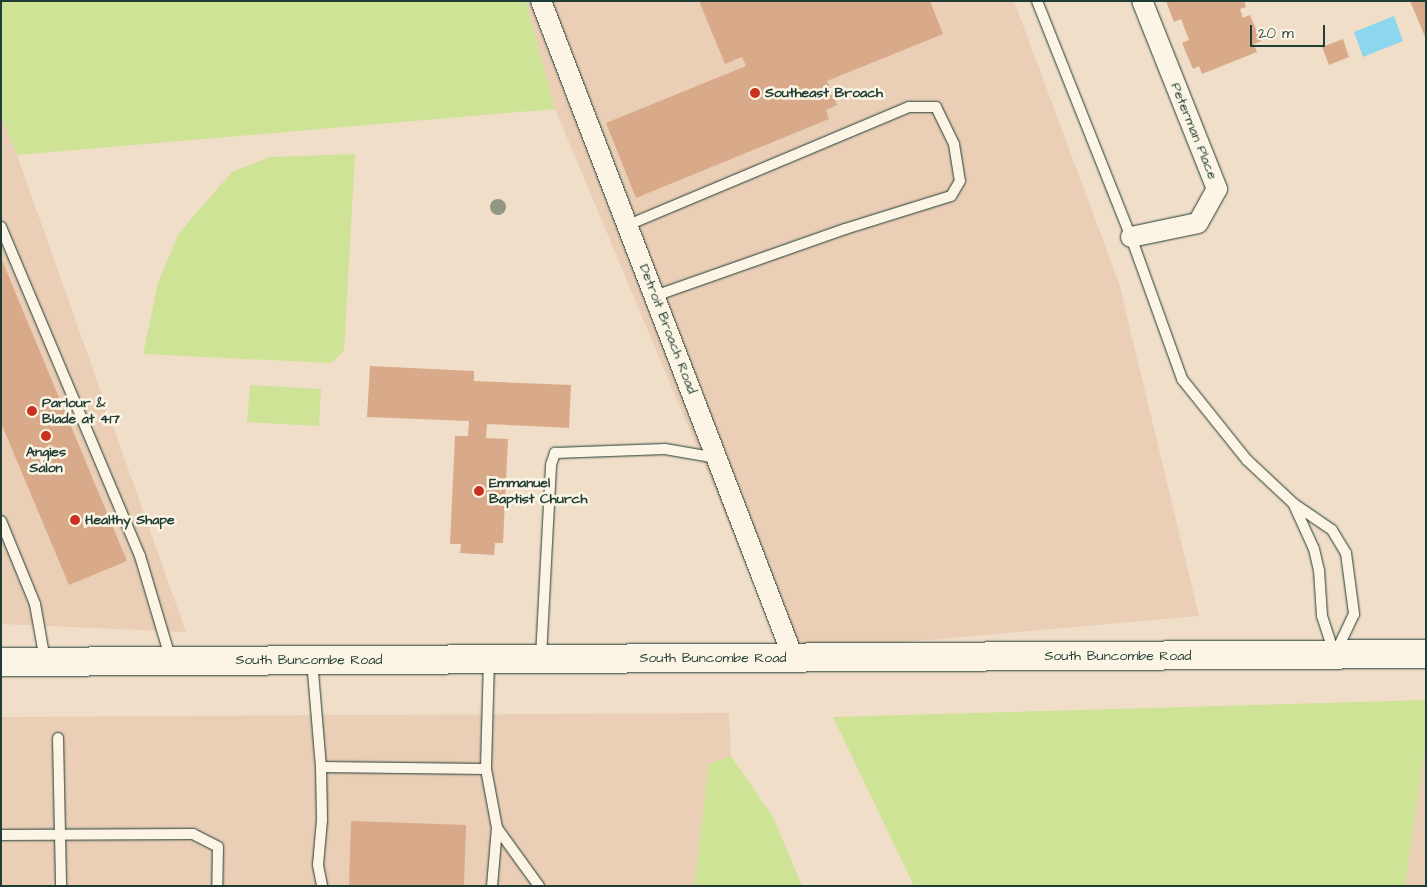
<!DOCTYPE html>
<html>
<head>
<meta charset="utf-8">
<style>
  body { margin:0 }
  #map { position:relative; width:1427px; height:887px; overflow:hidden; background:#f1dec9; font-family:"Architects Daughter",sans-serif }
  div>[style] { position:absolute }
  .built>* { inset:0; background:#eaceb6 }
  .green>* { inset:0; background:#cfe397 }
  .water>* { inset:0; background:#8dd7ee }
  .building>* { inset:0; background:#d8aa89 }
  .roads { filter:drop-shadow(0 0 1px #1f3d34) drop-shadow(0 0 1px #1f3d34) }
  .service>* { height:10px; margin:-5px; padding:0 5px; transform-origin:5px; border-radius:5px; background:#fcf5e5 }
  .minor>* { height:20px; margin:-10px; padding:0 10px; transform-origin:10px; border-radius:10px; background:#fcf5e5 }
  .primary>* { height:28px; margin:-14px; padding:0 14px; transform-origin:14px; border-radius:14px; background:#fcf5e5 }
  .trees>* { width:16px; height:16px; margin:-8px; border-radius:50%; background:#919882 }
  .dots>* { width:14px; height:14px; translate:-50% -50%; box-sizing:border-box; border:2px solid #fcf5e5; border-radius:50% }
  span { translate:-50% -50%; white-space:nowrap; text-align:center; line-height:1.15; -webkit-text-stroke:5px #fcf5e5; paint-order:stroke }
  .poi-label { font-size:14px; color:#1f3d34; font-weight:700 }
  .left { translate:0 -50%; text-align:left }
  .street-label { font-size:14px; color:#1f3d34 }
  .frame { position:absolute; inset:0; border:2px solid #1f3d34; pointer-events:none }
  .scale { position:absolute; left:1250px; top:25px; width:75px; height:22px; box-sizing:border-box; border:2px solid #1f3d34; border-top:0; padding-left:6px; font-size:15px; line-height:18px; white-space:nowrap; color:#1f3d34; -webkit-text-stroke:4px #fcf5e5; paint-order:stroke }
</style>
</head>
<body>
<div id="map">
  <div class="built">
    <i style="clip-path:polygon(526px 1px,1014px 1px,1119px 283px,1199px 616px,783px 653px,555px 109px)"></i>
    <i style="clip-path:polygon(1px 116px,17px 155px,186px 632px,1px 624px)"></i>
    <i style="clip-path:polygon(729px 713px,731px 756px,709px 764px,694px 886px,1px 886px,1px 717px)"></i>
    <i style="clip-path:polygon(1426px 741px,1426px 886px,1405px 886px)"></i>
  </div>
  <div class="green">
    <i style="clip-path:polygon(1px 1px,526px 1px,555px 109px,17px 155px,1px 116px)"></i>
    <i style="clip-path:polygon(355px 154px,344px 351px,331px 363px,143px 354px,158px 283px,179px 233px,232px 172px,270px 157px)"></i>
    <i style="clip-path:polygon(250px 385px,321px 389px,319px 426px,247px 422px)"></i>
    <i style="clip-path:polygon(1426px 700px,1426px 741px,1405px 886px,914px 886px,833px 717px)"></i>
    <i style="clip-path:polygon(731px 756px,773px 817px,802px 886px,694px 886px,709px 764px)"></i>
  </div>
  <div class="water">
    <i style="clip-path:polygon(1394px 16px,1403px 41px,1363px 57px,1354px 32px)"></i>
  </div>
  <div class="building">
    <i style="clip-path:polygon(699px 1px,930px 1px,943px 34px,827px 81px,837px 105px,826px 110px,829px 119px,636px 198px,606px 123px,746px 66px,742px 57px,725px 64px)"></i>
    <i style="clip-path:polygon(1166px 1px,1244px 1px,1246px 7px,1240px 9px,1243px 18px,1250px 15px,1261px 41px,1254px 44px,1257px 52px,1202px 74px,1199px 66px,1193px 69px,1182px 43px,1189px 40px,1181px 19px,1174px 22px)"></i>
    <i style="clip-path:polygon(1410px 1px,1426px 1px,1426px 39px)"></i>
    <i style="clip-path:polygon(1343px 39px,1349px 57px,1329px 65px,1322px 47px)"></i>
    <i style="clip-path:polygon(1px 258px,127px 561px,69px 585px,1px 423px)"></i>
    <i style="clip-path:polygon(370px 366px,474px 371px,474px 381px,571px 385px,569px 428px,487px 424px,486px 438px,508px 439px,503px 543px,495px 543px,494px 555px,460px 553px,461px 544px,450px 544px,455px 436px,468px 436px,469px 421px,367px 417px)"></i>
    <i style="clip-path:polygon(351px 821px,466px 825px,464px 886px,349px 886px)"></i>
  </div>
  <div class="roads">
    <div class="service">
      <i style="left:1037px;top:1px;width:254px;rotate:68.3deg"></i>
      <i style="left:1131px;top:237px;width:151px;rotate:70.2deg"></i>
      <i style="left:1182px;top:379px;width:104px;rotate:51.3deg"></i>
      <i style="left:1247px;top:460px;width:64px;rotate:43.1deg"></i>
      <i style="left:1294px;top:504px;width:46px;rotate:34.4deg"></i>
      <i style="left:1332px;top:530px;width:27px;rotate:59deg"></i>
      <i style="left:1346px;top:553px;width:62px;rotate:82.5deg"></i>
      <i style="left:1354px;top:614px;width:42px;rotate:115.3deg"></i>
      <i style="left:628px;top:225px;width:305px;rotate:-22.8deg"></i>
      <i style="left:909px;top:107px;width:27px"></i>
      <i style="left:936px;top:107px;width:41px;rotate:64.1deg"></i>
      <i style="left:954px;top:144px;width:37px;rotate:81deg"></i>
      <i style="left:960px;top:181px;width:17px;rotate:121deg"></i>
      <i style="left:951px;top:196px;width:111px;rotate:162.7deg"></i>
      <i style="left:845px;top:229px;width:201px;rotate:160.6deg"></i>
      <i style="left:1px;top:227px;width:357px;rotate:67.1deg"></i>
      <i style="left:140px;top:556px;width:109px;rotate:73.4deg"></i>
      <i style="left:1294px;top:505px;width:48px;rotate:65.6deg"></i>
      <i style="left:1314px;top:549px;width:22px;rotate:77deg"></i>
      <i style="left:1319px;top:570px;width:46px;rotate:86.3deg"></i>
      <i style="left:1322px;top:616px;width:40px;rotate:72deg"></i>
      <i style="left:1px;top:521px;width:90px;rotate:67.7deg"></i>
      <i style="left:35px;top:604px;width:57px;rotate:79.9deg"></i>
      <i style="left:541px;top:657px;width:192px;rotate:-87deg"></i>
      <i style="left:551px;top:465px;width:13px;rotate:-72deg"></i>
      <i style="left:555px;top:453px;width:110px;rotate:-2.1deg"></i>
      <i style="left:665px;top:449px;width:53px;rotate:9.8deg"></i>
      <i style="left:312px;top:660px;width:107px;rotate:85.2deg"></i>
      <i style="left:321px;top:767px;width:165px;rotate:0.7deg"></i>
      <i style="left:489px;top:660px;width:109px;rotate:91.6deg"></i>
      <i style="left:486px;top:769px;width:60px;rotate:79.4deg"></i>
      <i style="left:497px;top:828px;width:72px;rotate:54.1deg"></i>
      <i style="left:58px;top:738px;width:148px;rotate:88.8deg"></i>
      <i style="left:321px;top:767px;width:53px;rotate:88.9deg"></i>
      <i style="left:322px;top:820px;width:45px;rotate:95.1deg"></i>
      <i style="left:318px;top:865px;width:21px;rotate:79deg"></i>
      <i style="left:1px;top:835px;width:192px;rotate:-0.3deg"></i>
      <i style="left:193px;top:834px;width:28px;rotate:27deg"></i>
      <i style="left:218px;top:847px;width:39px;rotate:91deg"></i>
      <i style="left:492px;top:886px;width:58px;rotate:-85.1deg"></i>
    </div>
    <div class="minor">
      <i style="left:541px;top:1px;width:703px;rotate:68.99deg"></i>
      <i style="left:1131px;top:237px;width:68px;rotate:-11.8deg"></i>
      <i style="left:1198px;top:223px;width:39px;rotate:-61deg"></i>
      <i style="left:1217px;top:189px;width:202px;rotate:-111.7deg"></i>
    </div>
    <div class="primary">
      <i style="left:1px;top:662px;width:1425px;rotate:-0.32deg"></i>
    </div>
  </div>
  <div class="trees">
    <i style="left:498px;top:207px"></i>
  </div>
  <div class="dots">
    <i style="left:755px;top:93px;background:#c8321e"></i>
    <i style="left:32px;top:411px;background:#c8321e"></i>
    <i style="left:46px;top:436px;background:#c8321e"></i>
    <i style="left:479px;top:491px;background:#c8321e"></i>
    <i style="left:75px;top:520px;background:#c8321e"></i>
  </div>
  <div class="poi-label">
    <span class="left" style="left:765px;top:93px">Southeast Broach</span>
    <span class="left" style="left:42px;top:411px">Parlour &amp;<br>Blade at 417</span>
    <span style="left:46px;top:460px">Angies<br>Salon</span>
    <span class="left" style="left:489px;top:491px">Emmanuel<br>Baptist Church</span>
    <span class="left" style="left:85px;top:520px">Healthy Shape</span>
  </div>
  <div class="street-label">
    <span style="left:1194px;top:131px;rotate:68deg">Peterman Place</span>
    <span style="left:668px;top:329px;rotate:69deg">Detroit Broach Road</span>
    <span style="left:1118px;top:656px">South Buncombe Road</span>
    <span style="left:713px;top:658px">South Buncombe Road</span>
    <span style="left:309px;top:660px">South Buncombe Road</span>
  </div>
  <div class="frame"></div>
  <div class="scale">20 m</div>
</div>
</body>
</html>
